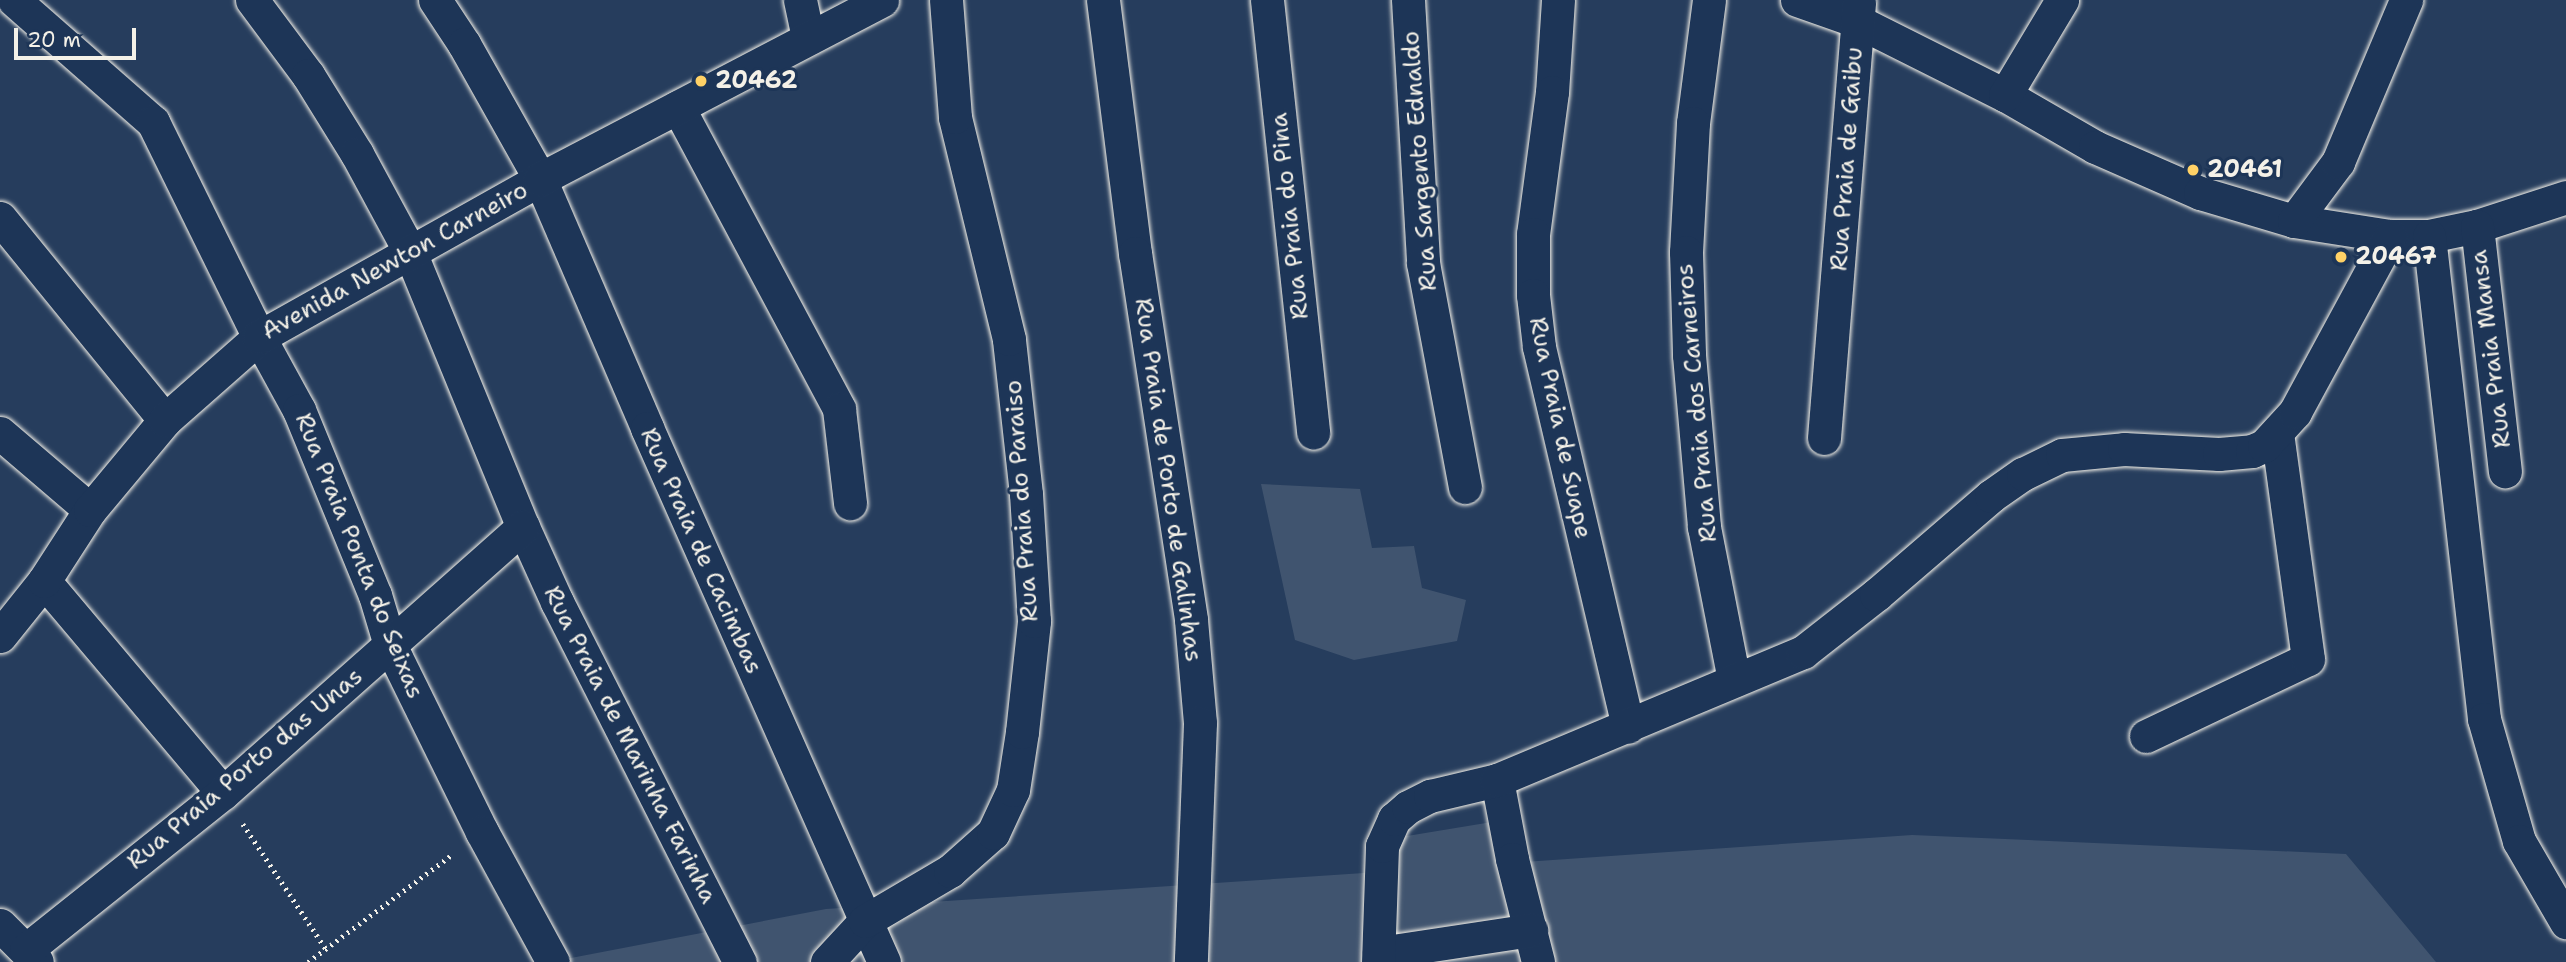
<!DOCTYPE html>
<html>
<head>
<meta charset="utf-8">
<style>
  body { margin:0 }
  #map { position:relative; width:2566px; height:962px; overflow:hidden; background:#263d5d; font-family:"Shantell Sans",sans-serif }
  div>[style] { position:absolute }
  .green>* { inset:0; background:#40546f }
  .path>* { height:4.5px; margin-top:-2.25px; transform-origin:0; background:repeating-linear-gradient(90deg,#f4f1e8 0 2px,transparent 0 7px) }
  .roads { filter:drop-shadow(0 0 2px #f4f1e8) drop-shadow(0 0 2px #f4f1e8) }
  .minor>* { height:33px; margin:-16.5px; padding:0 16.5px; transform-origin:16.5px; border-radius:16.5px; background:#1d3557 }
  .dots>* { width:19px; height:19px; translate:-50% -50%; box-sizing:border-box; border:4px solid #1d3557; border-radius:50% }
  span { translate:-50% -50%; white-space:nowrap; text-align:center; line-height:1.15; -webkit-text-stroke:6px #1d3557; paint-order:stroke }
  .poi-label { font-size:24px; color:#f4f1e8; font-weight:700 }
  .left { translate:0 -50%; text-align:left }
  .street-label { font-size:24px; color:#f4f1e8 }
  .scale { position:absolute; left:14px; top:28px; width:122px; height:32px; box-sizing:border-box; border:4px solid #f4f1e8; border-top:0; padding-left:9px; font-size:21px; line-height:24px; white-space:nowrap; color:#f4f1e8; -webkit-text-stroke:5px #1d3557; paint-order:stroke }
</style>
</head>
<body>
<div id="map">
  <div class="green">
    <i style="clip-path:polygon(1261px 484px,1360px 489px,1372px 548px,1414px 546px,1422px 588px,1466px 600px,1457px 641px,1354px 660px,1295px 640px)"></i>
    <i style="clip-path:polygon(1492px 822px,1497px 864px,1912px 835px,2346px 854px,2436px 962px,550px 962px,826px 909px,1394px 871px,1395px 838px)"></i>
  </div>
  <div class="path">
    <i style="left:243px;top:824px;width:150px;rotate:56.4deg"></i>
    <i style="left:308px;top:962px;width:181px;rotate:-36.7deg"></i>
  </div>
  <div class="roads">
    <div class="minor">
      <i style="left:14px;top:0;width:185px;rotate:41.3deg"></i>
      <i style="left:153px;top:122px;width:240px;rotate:63.8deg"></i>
      <i style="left:259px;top:337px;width:83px;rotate:61.3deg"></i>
      <i style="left:299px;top:410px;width:200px;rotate:67.7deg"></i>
      <i style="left:375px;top:595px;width:52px;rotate:73.3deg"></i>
      <i style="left:390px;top:645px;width:208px;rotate:63.8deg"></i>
      <i style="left:482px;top:832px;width:148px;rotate:61.4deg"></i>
      <i style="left:252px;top:0;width:94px;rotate:53.3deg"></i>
      <i style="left:308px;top:75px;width:93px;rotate:58.2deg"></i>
      <i style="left:357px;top:154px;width:111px;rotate:61.6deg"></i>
      <i style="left:410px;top:252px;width:297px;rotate:67.7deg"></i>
      <i style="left:523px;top:527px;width:82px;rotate:65.6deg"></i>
      <i style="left:557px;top:602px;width:404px;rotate:63.1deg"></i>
      <i style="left:435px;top:0;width:53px;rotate:56.6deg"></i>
      <i style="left:464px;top:44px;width:155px;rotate:60.6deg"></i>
      <i style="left:540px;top:179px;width:271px;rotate:66.7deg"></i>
      <i style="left:647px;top:428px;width:584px;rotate:66.07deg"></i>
      <i style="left:800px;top:0;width:39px;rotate:78deg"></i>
      <i style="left:1103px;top:0;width:255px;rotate:82.8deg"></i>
      <i style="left:1135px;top:253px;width:371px;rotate:81.3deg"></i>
      <i style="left:1191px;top:620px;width:103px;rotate:85deg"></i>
      <i style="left:1200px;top:723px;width:239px;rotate:92.2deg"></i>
      <i style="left:1267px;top:0;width:435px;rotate:83.9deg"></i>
      <i style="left:1408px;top:0;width:263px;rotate:86.7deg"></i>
      <i style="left:1423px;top:263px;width:228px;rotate:79.4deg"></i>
      <i style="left:1558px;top:0;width:92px;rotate:93.7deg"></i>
      <i style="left:1552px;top:92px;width:143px;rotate:97.6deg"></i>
      <i style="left:1533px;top:234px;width:61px;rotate:90deg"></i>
      <i style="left:1533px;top:295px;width:52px;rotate:83.4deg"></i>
      <i style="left:1539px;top:347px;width:390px;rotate:76.8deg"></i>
      <i style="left:1709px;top:0;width:124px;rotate:97.4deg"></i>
      <i style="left:1693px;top:123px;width:129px;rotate:93.1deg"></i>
      <i style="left:1686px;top:252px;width:103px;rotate:88.3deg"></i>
      <i style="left:1689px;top:355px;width:173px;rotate:85deg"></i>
      <i style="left:1704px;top:527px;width:156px;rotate:78.9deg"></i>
      <i style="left:1797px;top:0;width:64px;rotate:19.3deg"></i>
      <i style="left:1857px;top:21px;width:165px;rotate:26.6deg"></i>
      <i style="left:2005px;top:95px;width:104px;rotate:30deg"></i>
      <i style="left:2095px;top:147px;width:115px;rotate:23.7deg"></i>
      <i style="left:2200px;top:193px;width:98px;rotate:16.6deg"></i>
      <i style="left:2294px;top:221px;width:97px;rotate:8.9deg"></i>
      <i style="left:2390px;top:236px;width:39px"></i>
      <i style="left:2429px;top:236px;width:49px;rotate:-11.8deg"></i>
      <i style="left:2477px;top:226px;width:94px;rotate:-18deg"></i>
      <i style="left:2005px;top:95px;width:111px;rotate:-59deg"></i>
      <i style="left:678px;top:107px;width:342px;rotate:61.9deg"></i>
      <i style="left:839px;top:409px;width:95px;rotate:83.3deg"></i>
      <i style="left:0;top:218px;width:261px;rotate:50.8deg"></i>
      <i style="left:2294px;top:221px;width:74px;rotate:-53.3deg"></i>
      <i style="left:2338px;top:162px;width:176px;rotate:-67.2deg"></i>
      <i style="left:2477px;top:226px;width:247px;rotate:83.5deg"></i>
      <i style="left:2429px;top:236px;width:486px;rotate:83.5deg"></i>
      <i style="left:2484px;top:719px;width:127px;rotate:74deg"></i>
      <i style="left:2519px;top:841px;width:94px;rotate:59.9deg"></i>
      <i style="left:0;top:433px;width:118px;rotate:40.5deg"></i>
      <i style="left:1824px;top:438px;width:437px;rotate:-85.4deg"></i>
      <i style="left:44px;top:581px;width:277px;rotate:49.8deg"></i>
      <i style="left:0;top:636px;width:70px;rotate:-51.3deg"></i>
      <i style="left:44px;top:581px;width:85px;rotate:-57.1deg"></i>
      <i style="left:90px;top:510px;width:117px;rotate:-50.2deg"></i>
      <i style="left:165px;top:420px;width:125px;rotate:-41.4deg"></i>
      <i style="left:259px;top:337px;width:322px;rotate:-29.3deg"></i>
      <i style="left:540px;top:179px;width:386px;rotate:-27.6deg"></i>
      <i style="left:2146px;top:736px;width:179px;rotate:-25.4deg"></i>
      <i style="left:2308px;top:659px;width:227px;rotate:-97.8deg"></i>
      <i style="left:1497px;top:780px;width:80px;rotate:79.2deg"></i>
      <i style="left:1512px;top:859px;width:106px;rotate:75.8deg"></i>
      <i style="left:0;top:925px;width:52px;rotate:45deg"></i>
      <i style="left:26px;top:950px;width:252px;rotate:-38.6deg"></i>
      <i style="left:223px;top:793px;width:401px;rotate:-41.6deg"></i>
      <i style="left:1379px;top:953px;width:154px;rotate:-8.6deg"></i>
      <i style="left:827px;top:962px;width:56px;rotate:-47.2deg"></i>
      <i style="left:865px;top:921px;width:99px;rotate:-30.5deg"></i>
      <i style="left:950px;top:871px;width:57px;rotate:-41.5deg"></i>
      <i style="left:993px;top:833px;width:47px;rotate:-65.1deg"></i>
      <i style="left:1013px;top:790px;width:59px;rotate:-81.2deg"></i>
      <i style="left:1022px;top:732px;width:112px;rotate:-83.8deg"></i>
      <i style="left:1034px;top:621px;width:127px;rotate:-93.6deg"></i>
      <i style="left:1026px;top:494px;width:156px;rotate:-96.3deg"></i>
      <i style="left:1009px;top:339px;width:228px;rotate:-103.7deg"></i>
      <i style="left:955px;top:117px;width:117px;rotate:-94.4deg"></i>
      <i style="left:1378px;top:962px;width:116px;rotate:-88deg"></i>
      <i style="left:1382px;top:846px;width:30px;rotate:-66deg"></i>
      <i style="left:1394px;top:819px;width:18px;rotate:-41deg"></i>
      <i style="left:1408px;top:807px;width:25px;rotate:-27deg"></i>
      <i style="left:1430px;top:796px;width:69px;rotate:-13.4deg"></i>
      <i style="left:1497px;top:780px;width:332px;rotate:-22.7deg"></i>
      <i style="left:1803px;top:652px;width:93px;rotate:-38deg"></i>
      <i style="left:1876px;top:595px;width:152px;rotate:-40.7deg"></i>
      <i style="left:1991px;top:496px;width:39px;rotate:-35deg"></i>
      <i style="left:2023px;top:474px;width:43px;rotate:-26deg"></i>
      <i style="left:2062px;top:455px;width:62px;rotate:-5.5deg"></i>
      <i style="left:2124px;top:449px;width:95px;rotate:3deg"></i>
      <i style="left:2219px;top:454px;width:33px;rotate:-5deg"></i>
      <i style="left:2252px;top:451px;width:13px;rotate:-23deg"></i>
      <i style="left:2264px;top:446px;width:46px;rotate:-47.6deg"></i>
      <i style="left:2295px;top:412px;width:200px;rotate:-61.6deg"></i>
    </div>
  </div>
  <div class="dots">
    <i style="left:701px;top:81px;background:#ffd166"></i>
    <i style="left:2193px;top:170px;background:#ffd166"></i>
    <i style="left:2341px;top:257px;background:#ffd166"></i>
  </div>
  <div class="poi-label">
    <span class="left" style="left:715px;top:81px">20462</span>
    <span class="left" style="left:2207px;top:170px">20461</span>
    <span class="left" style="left:2355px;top:257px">20467</span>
  </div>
  <div class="street-label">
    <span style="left:1847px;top:159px;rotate:-86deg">Rua Praia de Gaibu</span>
    <span style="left:1420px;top:161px;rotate:-94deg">Rua Sargento Ednaldo</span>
    <span style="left:1290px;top:216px;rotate:-96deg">Rua Praia do Pina</span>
    <span style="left:395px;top:261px;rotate:-29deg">Avenida Newton Carneiro</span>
    <span style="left:2491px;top:349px;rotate:-97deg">Rua Praia Mansa</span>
    <span style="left:1697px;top:403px;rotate:-95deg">Rua Praia dos Carneiros</span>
    <span style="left:1560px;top:428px;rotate:78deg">Rua Praia de Suape</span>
    <span style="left:1168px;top:480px;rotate:82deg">Rua Praia de Porto de Galinhas</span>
    <span style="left:1022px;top:501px;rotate:-94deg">Rua Praia do Paraiso</span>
    <span style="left:701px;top:551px;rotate:66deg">Rua Praia de Cacimbas</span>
    <span style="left:359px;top:556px;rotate:68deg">Rua Praia Ponta do Seixas</span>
    <span style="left:630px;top:745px;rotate:63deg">Rua Praia de Marinha Farinha</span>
    <span style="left:245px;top:769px;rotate:-40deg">Rua Praia Porto das Unas</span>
  </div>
  <div class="scale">20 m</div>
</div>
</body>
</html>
